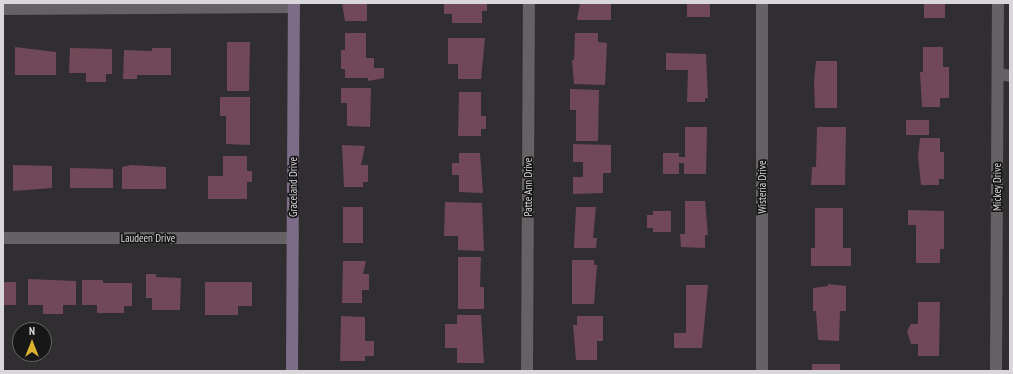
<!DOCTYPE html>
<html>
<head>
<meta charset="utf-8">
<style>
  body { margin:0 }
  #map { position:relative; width:1013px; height:374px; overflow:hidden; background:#312e31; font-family:"PT Sans Narrow",sans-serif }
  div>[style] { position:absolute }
  .building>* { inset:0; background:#714857 }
  .street>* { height:12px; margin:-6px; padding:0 6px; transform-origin:6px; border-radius:6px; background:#656165 }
  .secondary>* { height:12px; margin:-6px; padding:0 6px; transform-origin:6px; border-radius:6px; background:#7d6c88 }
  span { translate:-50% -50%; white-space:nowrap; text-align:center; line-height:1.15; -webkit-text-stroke:3.5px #181718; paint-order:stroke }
  .street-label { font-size:11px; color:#d9d7d9 }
  .frame { position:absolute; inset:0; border:4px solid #d9d7d9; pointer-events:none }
  .north { position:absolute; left:12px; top:322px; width:40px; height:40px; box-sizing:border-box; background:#181718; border:1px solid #656465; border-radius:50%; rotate:0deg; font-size:11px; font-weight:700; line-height:16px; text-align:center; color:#d9d7d9 }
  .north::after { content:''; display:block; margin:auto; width:14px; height:18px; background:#dcb233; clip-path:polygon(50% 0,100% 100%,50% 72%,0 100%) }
</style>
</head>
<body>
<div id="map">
  <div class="building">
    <i style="clip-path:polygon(342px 3px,367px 4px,367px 21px,345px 21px)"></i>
    <i style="clip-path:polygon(444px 3px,487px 3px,487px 11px,482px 11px,482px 23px,452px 23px,452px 14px,444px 14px)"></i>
    <i style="clip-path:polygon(580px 3px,611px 3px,611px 20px,577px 20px)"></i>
    <i style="clip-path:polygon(687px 3px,710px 3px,710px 17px,687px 17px)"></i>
    <i style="clip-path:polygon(924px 3px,945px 3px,945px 18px,924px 18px)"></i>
    <i style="clip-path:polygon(345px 33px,366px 33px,366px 58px,374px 58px,374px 68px,384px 68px,384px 78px,368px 81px,368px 78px,345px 78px,345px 69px,341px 69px,341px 50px,345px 50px)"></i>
    <i style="clip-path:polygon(575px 33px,598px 33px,598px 42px,607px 43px,605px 85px,574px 84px,572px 60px,574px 60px)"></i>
    <i style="clip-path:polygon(448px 38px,485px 38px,481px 79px,458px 79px,458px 64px,448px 64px)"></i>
    <i style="clip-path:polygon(227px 42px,250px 42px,249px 91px,227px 91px)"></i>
    <i style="clip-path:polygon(15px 47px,56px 52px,56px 75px,15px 75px)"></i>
    <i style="clip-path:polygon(923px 47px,943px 47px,943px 67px,949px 67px,949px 98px,940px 98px,940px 107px,922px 107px,920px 72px,923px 72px)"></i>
    <i style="clip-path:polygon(70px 48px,112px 49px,112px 74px,106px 74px,106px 82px,86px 82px,86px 73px,69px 73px)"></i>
    <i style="clip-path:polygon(152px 48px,171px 48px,171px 75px,137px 75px,137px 79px,123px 79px,124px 50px,152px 51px)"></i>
    <i style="clip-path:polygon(666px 53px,706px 54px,708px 98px,705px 98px,705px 102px,687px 102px,688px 70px,666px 70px)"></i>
    <i style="clip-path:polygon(816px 61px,837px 61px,837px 108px,815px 108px,814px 82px)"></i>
    <i style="clip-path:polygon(341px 88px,371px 88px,370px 127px,347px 126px,347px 103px,341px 103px)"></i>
    <i style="clip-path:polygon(570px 89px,599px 90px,598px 141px,576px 141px,576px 110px,570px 110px)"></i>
    <i style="clip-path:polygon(459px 92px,481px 92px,481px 116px,486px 116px,486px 129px,481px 129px,481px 136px,458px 136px)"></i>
    <i style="clip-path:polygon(220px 97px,250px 97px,250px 145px,226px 144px,226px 116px,220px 116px)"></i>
    <i style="clip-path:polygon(906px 120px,929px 120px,929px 135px,906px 135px)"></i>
    <i style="clip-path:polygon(685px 127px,707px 127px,706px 174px,684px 174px,684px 163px,679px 163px,679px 174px,663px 174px,663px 153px,679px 153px,679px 157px,685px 157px)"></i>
    <i style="clip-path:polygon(817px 127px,846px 127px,845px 185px,811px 185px,812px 167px,816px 167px)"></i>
    <i style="clip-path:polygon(920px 138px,940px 138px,940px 152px,944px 152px,944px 179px,939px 179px,939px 185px,921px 185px,918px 157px)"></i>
    <i style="clip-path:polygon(573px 144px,611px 145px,611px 173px,603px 173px,603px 193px,573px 194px,573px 177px,583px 177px,583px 162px,573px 162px)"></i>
    <i style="clip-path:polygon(342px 145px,365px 146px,361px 165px,368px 165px,368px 182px,363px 182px,363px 187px,344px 187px)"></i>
    <i style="clip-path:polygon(459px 153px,480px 153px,483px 193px,459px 192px,459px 175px,452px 175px,452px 163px,459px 163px)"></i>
    <i style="clip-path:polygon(223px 156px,247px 156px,247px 171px,252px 171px,252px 182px,247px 182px,247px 199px,208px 199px,208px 176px,223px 176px)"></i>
    <i style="clip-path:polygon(13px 165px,52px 166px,52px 188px,13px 191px)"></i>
    <i style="clip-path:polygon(131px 165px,166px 167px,166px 189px,122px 189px,122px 167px)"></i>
    <i style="clip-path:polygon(70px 168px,113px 169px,113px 188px,70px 188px)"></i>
    <i style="clip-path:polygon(685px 201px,705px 201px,708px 235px,705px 235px,705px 248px,681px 247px,680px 234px,685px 234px)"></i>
    <i style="clip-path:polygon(445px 202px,482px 203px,484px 251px,458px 250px,458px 236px,444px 236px)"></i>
    <i style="clip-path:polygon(343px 207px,363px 207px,363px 243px,343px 243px)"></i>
    <i style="clip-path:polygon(576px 207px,596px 207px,593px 238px,597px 238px,596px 248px,574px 248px)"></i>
    <i style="clip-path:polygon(815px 208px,843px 208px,843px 248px,851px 248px,851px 266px,811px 266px,811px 248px,815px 248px)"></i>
    <i style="clip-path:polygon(908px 210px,944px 211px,944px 249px,940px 249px,940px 263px,916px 263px,916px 225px,908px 225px)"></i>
    <i style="clip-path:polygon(653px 211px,671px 211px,671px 232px,653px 232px,653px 228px,647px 228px,647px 215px,653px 215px)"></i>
    <i style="clip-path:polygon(458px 257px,481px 257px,480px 287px,484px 287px,484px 309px,458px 309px)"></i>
    <i style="clip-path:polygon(572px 260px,594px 260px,594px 265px,597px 265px,594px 304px,572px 304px)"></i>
    <i style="clip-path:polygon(343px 261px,366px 261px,363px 274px,369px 274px,369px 290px,362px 290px,362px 303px,342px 303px)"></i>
    <i style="clip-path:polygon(146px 274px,156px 274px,156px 277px,181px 278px,180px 310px,152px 310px,152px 298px,146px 298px)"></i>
    <i style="clip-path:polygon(28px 279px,76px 281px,76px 305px,63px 305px,63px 314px,43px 314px,43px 305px,28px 305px)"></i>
    <i style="clip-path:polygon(82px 280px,103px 280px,103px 283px,132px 283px,132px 306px,124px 306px,124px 313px,97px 313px,97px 305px,82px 305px)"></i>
    <i style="clip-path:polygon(3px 282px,16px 282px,16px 305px,3px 305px)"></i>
    <i style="clip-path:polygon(205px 282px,252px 282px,252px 306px,238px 306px,238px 315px,205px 315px)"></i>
    <i style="clip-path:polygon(828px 284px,846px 286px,846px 311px,840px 311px,839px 341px,818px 340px,816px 311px,813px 311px,813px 288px,828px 286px)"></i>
    <i style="clip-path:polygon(686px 285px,708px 285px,702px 348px,674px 348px,674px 333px,686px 333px)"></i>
    <i style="clip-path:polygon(918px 302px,940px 302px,939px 356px,918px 356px,918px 344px,911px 344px,907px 331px,911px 324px,918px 324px)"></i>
    <i style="clip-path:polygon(457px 315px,481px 315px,484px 363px,457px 363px,457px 348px,445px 348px,445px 324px,457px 324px)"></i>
    <i style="clip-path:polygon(341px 316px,365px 317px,365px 341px,374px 341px,374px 356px,365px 356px,365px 361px,340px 361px)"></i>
    <i style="clip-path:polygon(577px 316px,603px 316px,603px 341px,597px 341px,597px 360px,576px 360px,573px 325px,577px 325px)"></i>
    <i style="clip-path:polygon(812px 364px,840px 364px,840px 371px,812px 371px)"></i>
  </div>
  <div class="street">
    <i style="left:762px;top:3px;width:368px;rotate:90deg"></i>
    <i style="left:3px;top:9px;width:291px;rotate:-0.4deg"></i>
    <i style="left:998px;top:74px;width:12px;rotate:9deg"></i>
    <i style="left:3px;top:238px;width:290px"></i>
    <i style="left:527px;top:371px;width:368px;rotate:-89.7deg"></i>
    <i style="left:996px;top:371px;width:368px;rotate:-89.7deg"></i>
  </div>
  <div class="secondary">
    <i style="left:292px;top:371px;width:368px;rotate:-89.7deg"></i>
  </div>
  <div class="street-label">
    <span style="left:293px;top:187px;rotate:-90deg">Graceland Drive</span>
    <span style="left:528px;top:187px;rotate:-90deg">Patte Ann Drive</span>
    <span style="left:762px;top:187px;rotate:-90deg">Wisteria Drive</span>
    <span style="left:997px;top:187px;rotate:-90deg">Mickey Drive</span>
    <span style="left:148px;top:238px">Laudeen Drive</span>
  </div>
  <div class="frame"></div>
  <div class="north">N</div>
</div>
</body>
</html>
